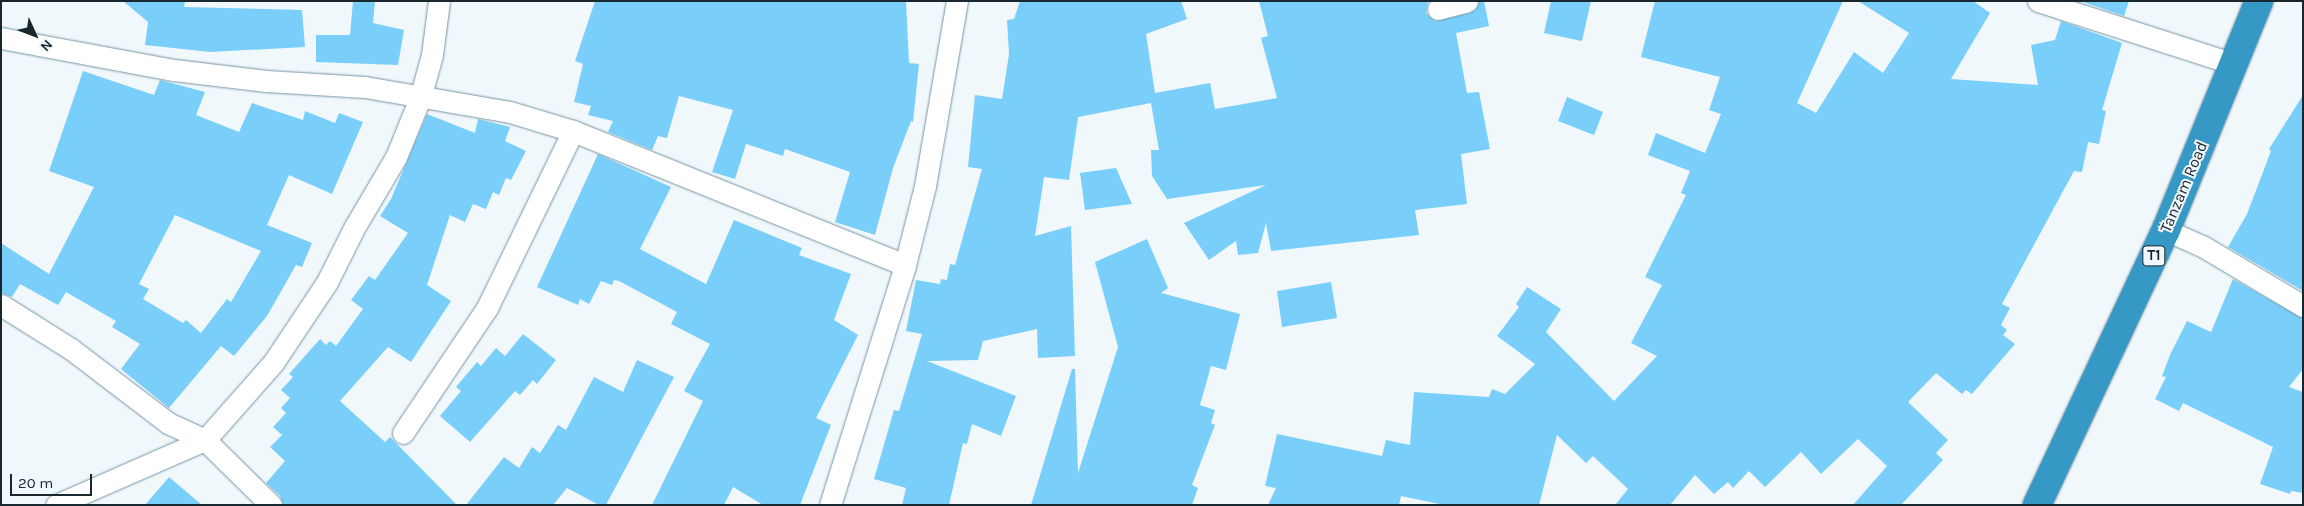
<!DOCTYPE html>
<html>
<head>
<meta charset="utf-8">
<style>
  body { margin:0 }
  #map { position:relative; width:2304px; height:506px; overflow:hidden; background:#f1f8fc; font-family:Karla,sans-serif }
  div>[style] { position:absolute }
  .building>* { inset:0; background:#7acffa }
  .roads { filter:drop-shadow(0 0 1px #7495a6) drop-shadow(0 0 1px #7495a6) }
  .street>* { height:21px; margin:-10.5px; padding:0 10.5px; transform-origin:10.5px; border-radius:10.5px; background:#fff }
  .highway>* { height:28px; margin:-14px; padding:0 14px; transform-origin:14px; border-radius:14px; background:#3698c4 }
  span { translate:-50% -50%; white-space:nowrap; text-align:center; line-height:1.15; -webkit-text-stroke:4px #f1f8fc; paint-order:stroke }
  .shield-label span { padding:1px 4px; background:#f1f8fc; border:1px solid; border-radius:4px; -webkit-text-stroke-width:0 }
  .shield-label { font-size:15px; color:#19272e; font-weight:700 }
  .street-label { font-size:16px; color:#19272e }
  .frame { position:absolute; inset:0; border:2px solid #19272e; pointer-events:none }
  .north { position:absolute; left:10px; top:10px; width:50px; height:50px; -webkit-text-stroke:4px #f1f8fc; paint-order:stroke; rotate:133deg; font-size:14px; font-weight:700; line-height:20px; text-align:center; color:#19272e }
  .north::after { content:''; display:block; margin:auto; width:18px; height:22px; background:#19272e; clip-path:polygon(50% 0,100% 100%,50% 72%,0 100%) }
  .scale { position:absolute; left:10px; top:474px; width:82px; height:22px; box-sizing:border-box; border:2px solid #19272e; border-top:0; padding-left:6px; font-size:15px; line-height:18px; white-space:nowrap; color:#19272e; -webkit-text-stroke:4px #f1f8fc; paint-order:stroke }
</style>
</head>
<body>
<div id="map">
  <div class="building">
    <i style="clip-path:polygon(123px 1px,185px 1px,184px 7px,302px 10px,305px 47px,210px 52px,145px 45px,148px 22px)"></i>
    <i style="clip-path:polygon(353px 1px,375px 1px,373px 23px,404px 30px,398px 65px,316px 62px,316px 35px,350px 35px)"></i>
    <i style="clip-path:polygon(595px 1px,906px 1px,909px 63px,919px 64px,913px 122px,911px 121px,893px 168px,875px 235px,835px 222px,850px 172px,785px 149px,783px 156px,746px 144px,735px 179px,712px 172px,733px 110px,679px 96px,667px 138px,658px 136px,652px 150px,608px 132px,613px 121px,588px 115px,591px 106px,574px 102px,583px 64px,575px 61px)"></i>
    <i style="clip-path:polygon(1020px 1px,1181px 1px,1187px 19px,1146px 34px,1155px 93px,1210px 83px,1215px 109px,1277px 98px,1261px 38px,1268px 36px,1259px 1px,1428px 1px,1426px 13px,1435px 21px,1470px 13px,1479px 2px,1484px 1px,1489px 26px,1456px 33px,1467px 93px,1479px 92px,1490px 149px,1461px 154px,1467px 204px,1415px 210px,1419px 235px,1271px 251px,1266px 223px,1258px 253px,1238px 255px,1236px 241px,1209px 260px,1184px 223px,1266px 185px,1167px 199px,1152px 176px,1151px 150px,1159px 150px,1151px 103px,1078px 117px,1069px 180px,1044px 177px,1035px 236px,1071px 226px,1075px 356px,1038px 358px,1037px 329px,983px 341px,978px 360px,927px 361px,1016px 396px,1001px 436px,972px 424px,967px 444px,963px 443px,949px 505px,902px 505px,906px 488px,874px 479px,894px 410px,899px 411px,922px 334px,906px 331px,916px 280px,940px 284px,941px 279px,947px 280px,950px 264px,955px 265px,982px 169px,968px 167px,975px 95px,1002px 99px,1009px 54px,1007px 20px,1014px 19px)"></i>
    <i style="clip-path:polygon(1551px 1px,1591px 1px,1582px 41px,1544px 33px)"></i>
    <i style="clip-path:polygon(1655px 1px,1843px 1px,1797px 103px,1816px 113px,1854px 52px,1883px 73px,1909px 33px,1858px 1px,1973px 1px,1990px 13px,1951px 79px,2038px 85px,2031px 45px,2055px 40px,2061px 21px,2122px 43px,2102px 110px,2106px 111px,2099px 144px,2088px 142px,2082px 172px,2074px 171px,2002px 304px,2010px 308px,2001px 325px,2007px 330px,2003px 335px,2015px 344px,1972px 394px,1966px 390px,1962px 394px,1936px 373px,1908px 402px,1948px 440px,1936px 453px,1943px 460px,1901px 505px,1853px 505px,1887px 466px,1858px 439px,1821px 474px,1801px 452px,1765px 487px,1749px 471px,1733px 488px,1728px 482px,1714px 494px,1695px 475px,1670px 505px,1615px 505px,1628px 489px,1593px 456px,1586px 463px,1557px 435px,1539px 505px,1444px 505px,1401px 496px,1399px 505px,1268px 505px,1276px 488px,1265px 486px,1277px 434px,1382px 456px,1386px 440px,1410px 445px,1414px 392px,1489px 397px,1492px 389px,1505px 394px,1535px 364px,1497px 336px,1519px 307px,1516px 304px,1527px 287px,1561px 309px,1546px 332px,1614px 401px,1657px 356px,1631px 343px,1662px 285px,1645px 277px,1686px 195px,1681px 193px,1690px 171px,1648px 155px,1656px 133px,1705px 153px,1721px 114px,1709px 110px,1720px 77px,1641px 57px)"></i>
    <i style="clip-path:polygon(2080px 1px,2129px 1px,2124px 16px)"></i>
    <i style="clip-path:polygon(evenodd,83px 71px,154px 95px,160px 80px,205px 92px,196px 115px,239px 132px,252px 103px,303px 120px,305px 111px,335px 123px,339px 113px,363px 122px,332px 194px,289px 175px,267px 225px,312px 243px,302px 267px,296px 265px,267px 316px,234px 356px,221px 346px,169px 408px,121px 369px,140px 344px,112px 327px,116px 321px,66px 292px,58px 305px,20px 284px,12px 297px,1px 293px,1px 243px,49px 274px,94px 187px,49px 171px,83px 71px,175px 215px,261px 251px,231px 302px,227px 299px,201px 333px,186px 320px,183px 323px,143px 299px,149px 289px,139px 284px,175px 215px)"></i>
    <i style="clip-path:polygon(2303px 95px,2303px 291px,2228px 247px,2247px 214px,2271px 151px,2269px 149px)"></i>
    <i style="clip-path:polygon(1567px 97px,1603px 112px,1594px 135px,1558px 121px)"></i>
    <i style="clip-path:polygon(427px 114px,475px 133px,478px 119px,510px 127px,505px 141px,526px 151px,511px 180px,506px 178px,499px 195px,493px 192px,486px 209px,473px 204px,465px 222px,450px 215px,427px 285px,451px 301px,411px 362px,388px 347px,340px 401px,385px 442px,390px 437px,457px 505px,283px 505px,280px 496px,266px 483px,285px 461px,270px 447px,282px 435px,273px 427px,286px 413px,281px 408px,290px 398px,281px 390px,293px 377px,289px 374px,320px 339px,326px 345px,330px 341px,336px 346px,363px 309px,351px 300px,369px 276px,375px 280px,408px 233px,380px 216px,391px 199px)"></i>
    <i style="clip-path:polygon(598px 154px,671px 187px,640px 249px,706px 284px,734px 220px,802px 248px,799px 255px,851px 274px,834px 320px,858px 335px,816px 418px,831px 425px,800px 505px,763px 505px,733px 487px,724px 505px,652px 505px,703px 401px,684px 391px,710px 344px,671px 324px,677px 312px,619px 281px,614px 280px,612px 285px,601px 281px,589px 304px,580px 299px,578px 305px,537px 287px)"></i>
    <i style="clip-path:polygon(1116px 168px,1132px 204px,1085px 210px,1080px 173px)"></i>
    <i style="clip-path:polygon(1147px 239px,1168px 288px,1161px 293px,1240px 314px,1226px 370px,1211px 366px,1200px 405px,1215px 410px,1211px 423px,1215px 425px,1192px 485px,1198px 488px,1192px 505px,1031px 505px,1072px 369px,1075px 369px,1078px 473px,1118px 347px,1095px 262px)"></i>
    <i style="clip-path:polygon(2233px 279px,2303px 318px,2303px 369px,2289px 387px,2303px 392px,2303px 493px,2291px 491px,2290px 494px,2260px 484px,2273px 447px,2183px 403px,2179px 411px,2155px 399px,2166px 377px,2162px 376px,2170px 355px,2187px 321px,2211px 332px)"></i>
    <i style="clip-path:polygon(1331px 282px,1337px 318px,1282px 327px,1277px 291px)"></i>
    <i style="clip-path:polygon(523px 334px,556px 360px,537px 384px,533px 380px,520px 395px,515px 391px,470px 442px,440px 416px,461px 391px,456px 387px,477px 362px,481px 366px,496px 348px,505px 356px)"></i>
    <i style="clip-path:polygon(637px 360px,674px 377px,606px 505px,599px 505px,567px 488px,553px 505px,466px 505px,504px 457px,519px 468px,532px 447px,540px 453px,558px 425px,566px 430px,594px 377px,623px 392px)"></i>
    <i style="clip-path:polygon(169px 477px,202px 505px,145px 505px)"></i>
  </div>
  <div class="roads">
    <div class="street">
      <i style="left:2038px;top:1px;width:206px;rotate:17.8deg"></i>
      <i style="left:1438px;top:9px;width:30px;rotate:-15deg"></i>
      <i style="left:1px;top:38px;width:176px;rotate:10.5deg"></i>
      <i style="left:174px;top:70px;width:93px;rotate:6.8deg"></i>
      <i style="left:266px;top:81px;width:99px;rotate:3.5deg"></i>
      <i style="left:365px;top:87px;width:147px;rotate:9.8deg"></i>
      <i style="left:510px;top:112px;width:66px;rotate:16.8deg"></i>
      <i style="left:573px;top:131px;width:358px;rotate:22deg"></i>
      <i style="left:2166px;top:230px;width:42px;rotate:24.1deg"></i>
      <i style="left:2204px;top:247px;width:115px;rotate:30.8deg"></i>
      <i style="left:1px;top:305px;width:83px;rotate:32.2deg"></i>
      <i style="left:71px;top:349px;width:122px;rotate:37.3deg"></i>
      <i style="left:168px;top:423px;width:41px;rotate:24.7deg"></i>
      <i style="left:205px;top:440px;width:93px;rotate:44.6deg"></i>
      <i style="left:403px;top:433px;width:151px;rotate:-56.1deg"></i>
      <i style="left:487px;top:308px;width:197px;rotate:-64.1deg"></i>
      <i style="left:56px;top:505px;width:163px;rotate:-23.6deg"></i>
      <i style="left:205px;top:440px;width:103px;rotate:-48.6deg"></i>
      <i style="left:273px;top:363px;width:97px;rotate:-56.3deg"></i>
      <i style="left:327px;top:282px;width:60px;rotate:-63.4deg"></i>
      <i style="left:354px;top:228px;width:82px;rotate:-59.4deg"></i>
      <i style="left:396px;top:157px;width:64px;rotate:-67.9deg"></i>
      <i style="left:420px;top:98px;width:45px;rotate:-74.4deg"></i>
      <i style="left:432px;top:55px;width:54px;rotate:-82.6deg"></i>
      <i style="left:830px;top:505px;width:251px;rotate:-72.6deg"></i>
      <i style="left:905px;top:265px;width:81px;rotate:-75.8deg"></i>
      <i style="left:925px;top:186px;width:188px;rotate:-80.2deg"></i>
    </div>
    <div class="highway">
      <i style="left:2037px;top:505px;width:304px;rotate:-64.9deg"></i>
      <i style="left:2166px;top:230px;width:247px;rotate:-67.9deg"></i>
    </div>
  </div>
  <div class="shield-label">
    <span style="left:2154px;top:256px">T1</span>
  </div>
  <div class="street-label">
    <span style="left:2184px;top:187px;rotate:-67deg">Tanzam Road</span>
  </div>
  <div class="frame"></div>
  <div class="north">N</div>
  <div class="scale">20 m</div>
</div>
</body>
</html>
